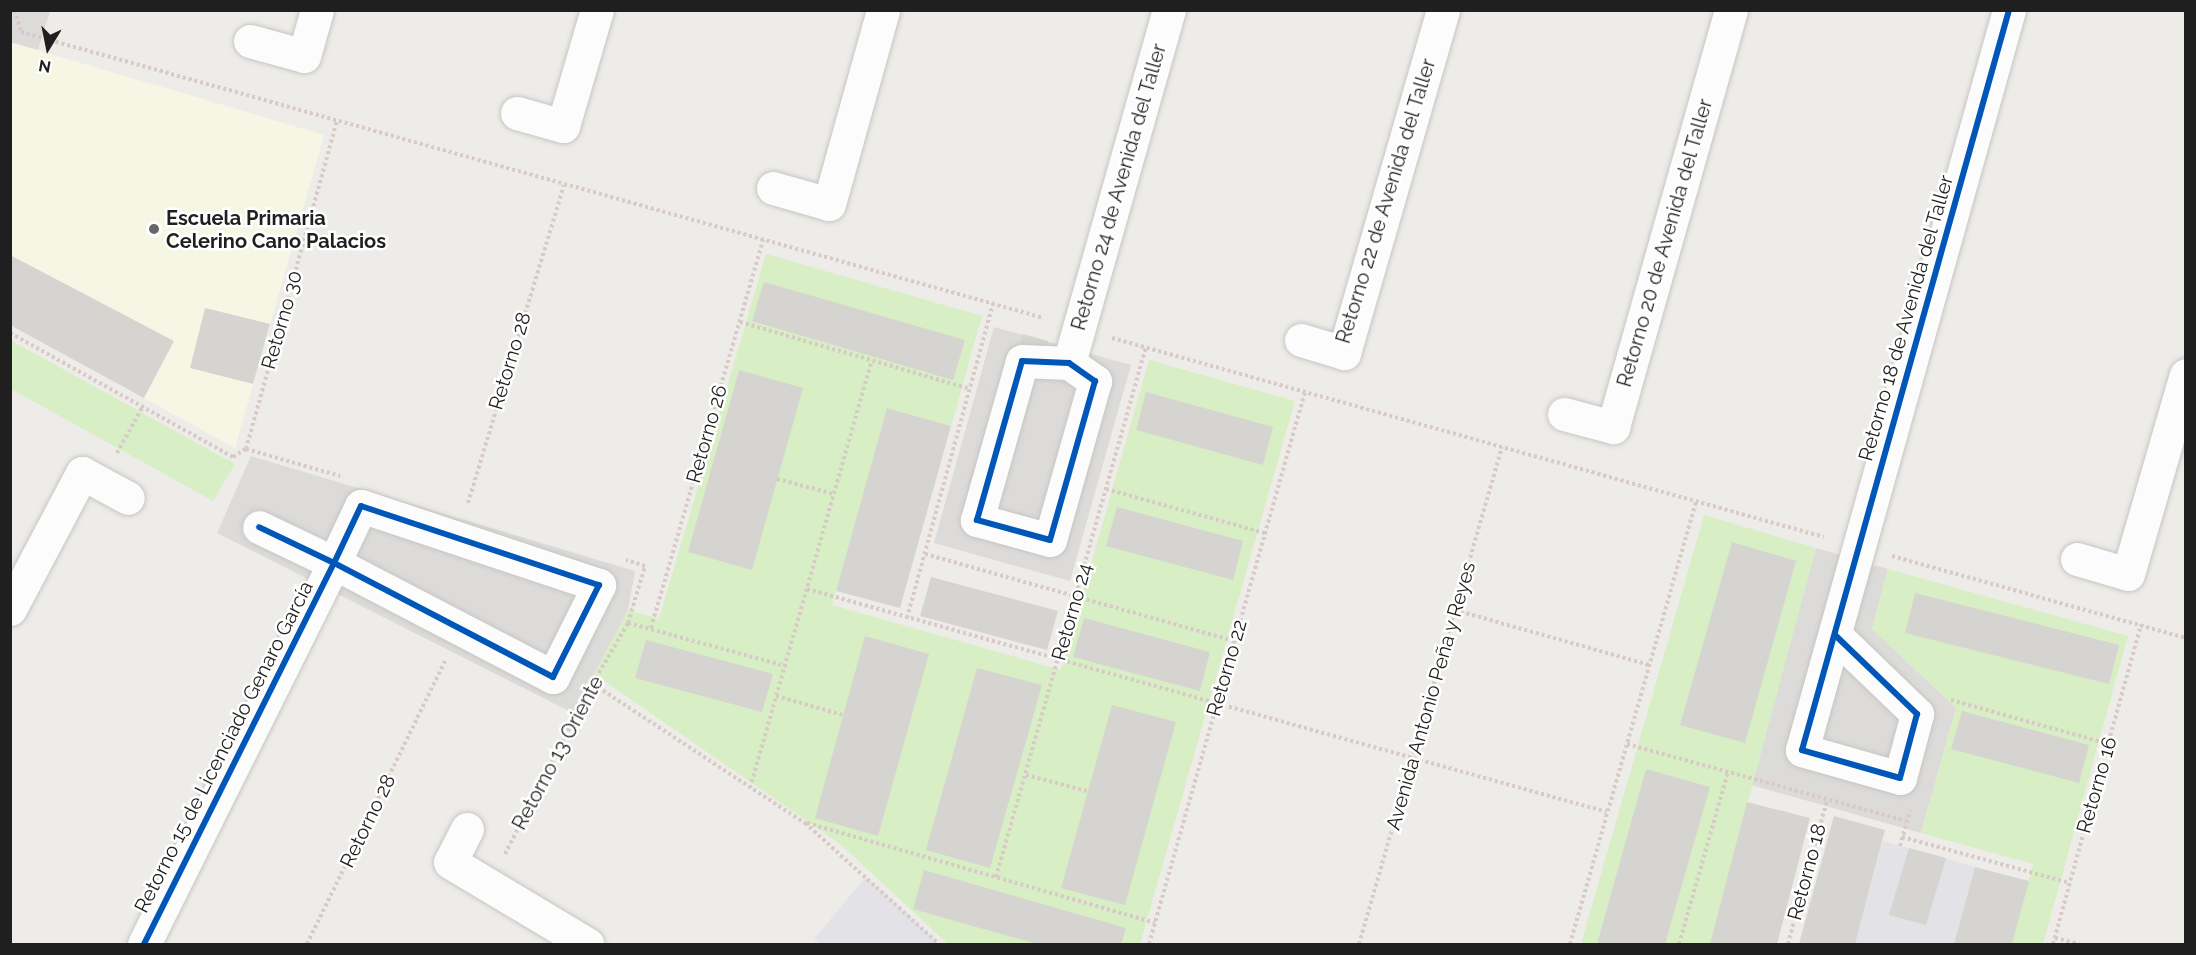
<!DOCTYPE html>
<html>
<head>
<meta charset="utf-8">
<style>
  body { margin:0 }
  #map { position:relative; width:2196px; height:955px; overflow:hidden; background:#eeece8; font-family:Raleway,sans-serif }
  div>[style] { position:absolute }
  .education>* { inset:0; background:#f6f6e4 }
  .religious>* { inset:0; background:#dcdbd9 }
  .grass>* { inset:0; background:#d8eec4 }
  .plaza>* { inset:0; background:#e2e2e7 }
  .building>* { inset:0; background:#d6d4d0 }
  .path>* { height:4px; margin-top:-2px; transform-origin:0; background:repeating-linear-gradient(90deg,#d8cac6 0 3px,transparent 0 6px) }
  .roads { filter:drop-shadow(0 0 2px #c6c6c4) drop-shadow(0 0 2px #c6c6c4) }
  .street>* { height:33px; margin:-16.5px; padding:0 16.5px; transform-origin:16.5px; border-radius:16.5px; background:#fcfcfc }
  .cycleway>* { height:6px; margin:-3px; padding:0 3px; transform-origin:3px; border-radius:3px; background:#0057b8 }
  .dots>* { width:16px; height:16px; translate:-50% -50%; box-sizing:border-box; border:3px solid #fff; border-radius:50% }
  span { translate:-50% -50%; white-space:nowrap; text-align:center; line-height:1.15; -webkit-text-stroke:5px #fff; paint-order:stroke }
  .street-label { font-size:20px; color:#1f1f1f }
  .poi-label { font-size:20px; color:#1f1f1f; font-weight:700 }
  .left { translate:0 -50%; text-align:left }
  .frame { position:absolute; inset:0; border:12px solid #1f1f1f; pointer-events:none }
  .north { position:absolute; left:18px; top:18px; width:60px; height:60px; -webkit-text-stroke:4px #fff; paint-order:stroke; rotate:190deg; font-size:16px; font-weight:700; line-height:24px; text-align:center; color:#1f1f1f }
  .north::after { content:''; display:block; margin:auto; width:21px; height:27px; background:#1f1f1f; clip-path:polygon(50% 0,100% 100%,50% 72%,0 100%) }
</style>
</head>
<body>
<div id="map">
  <div class="education">
    <i style="clip-path:polygon(10px 42px,324px 135px,235px 448px,11px 325px)"></i>
  </div>
  <div class="religious">
    <i style="clip-path:polygon(10px 11px,50px 11px,38px 50px,11px 42px)"></i>
    <i style="clip-path:polygon(994px 327px,1131px 365px,1070px 581px,934px 543px)"></i>
    <i style="clip-path:polygon(251px 456px,635px 571px,628px 610px,573px 713px,217px 533px)"></i>
    <i style="clip-path:polygon(1816px 548px,1888px 569px,1872px 629px,1956px 708px,1921px 833px,1751px 785px)"></i>
  </div>
  <div class="grass">
    <i style="clip-path:polygon(766px 254px,982px 316px,951px 426px,887px 408px,832px 605px,1061px 670px,1149px 360px,1295px 401px,1140px 944px,948px 944px,840px 844px,594px 674px,628px 610px,659px 619px)"></i>
    <i style="clip-path:polygon(10px 340px,235px 464px,213px 501px,11px 389px)"></i>
    <i style="clip-path:polygon(1704px 515px,1816px 548px,1710px 944px,1581px 944px)"></i>
    <i style="clip-path:polygon(1888px 569px,2128px 636px,2043px 944px,2012px 944px,2033px 864px,1921px 833px,1956px 708px,1872px 629px)"></i>
  </div>
  <div class="plaza">
    <i style="clip-path:polygon(1883px 841px,1975px 867px,1954px 944px,1855px 944px)"></i>
    <i style="clip-path:polygon(866px 877px,915px 921px,939px 944px,820px 944px,814px 939px)"></i>
  </div>
  <div class="building">
    <i style="clip-path:polygon(10px 255px,174px 341px,144px 398px,10px 325px)"></i>
    <i style="clip-path:polygon(764px 282px,965px 340px,953px 380px,752px 321px)"></i>
    <i style="clip-path:polygon(205px 308px,270px 324px,253px 384px,190px 368px)"></i>
    <i style="clip-path:polygon(1023px 334px,1048px 341px,1044px 356px,1019px 350px)"></i>
    <i style="clip-path:polygon(739px 370px,803px 388px,752px 570px,688px 552px)"></i>
    <i style="clip-path:polygon(1146px 392px,1273px 427px,1263px 465px,1136px 430px)"></i>
    <i style="clip-path:polygon(887px 408px,951px 426px,900px 608px,836px 591px)"></i>
    <i style="clip-path:polygon(1117px 507px,1243px 541px,1233px 580px,1106px 546px)"></i>
    <i style="clip-path:polygon(1732px 542px,1796px 561px,1745px 743px,1680px 725px)"></i>
    <i style="clip-path:polygon(931px 577px,1058px 611px,1047px 650px,920px 616px)"></i>
    <i style="clip-path:polygon(1915px 593px,2119px 645px,2109px 684px,1905px 633px)"></i>
    <i style="clip-path:polygon(1084px 618px,1210px 652px,1200px 691px,1073px 657px)"></i>
    <i style="clip-path:polygon(865px 636px,929px 654px,878px 836px,815px 818px)"></i>
    <i style="clip-path:polygon(646px 640px,773px 674px,762px 712px,635px 678px)"></i>
    <i style="clip-path:polygon(977px 668px,1042px 685px,990px 868px,926px 850px)"></i>
    <i style="clip-path:polygon(1112px 705px,1176px 722px,1125px 905px,1061px 888px)"></i>
    <i style="clip-path:polygon(1962px 711px,2089px 745px,2079px 783px,1951px 749px)"></i>
    <i style="clip-path:polygon(1646px 769px,1710px 787px,1665px 944px,1597px 944px)"></i>
    <i style="clip-path:polygon(1747px 802px,1810px 818px,1777px 944px,1710px 944px)"></i>
    <i style="clip-path:polygon(1834px 816px,1885px 830px,1855px 944px,1799px 944px)"></i>
    <i style="clip-path:polygon(1909px 848px,1946px 858px,1926px 925px,1889px 915px)"></i>
    <i style="clip-path:polygon(1975px 867px,2029px 881px,2012px 944px,1954px 944px)"></i>
    <i style="clip-path:polygon(924px 870px,1126px 928px,1121px 944px,1037px 944px,913px 909px)"></i>
  </div>
  <div class="path">
    <i style="left:15px;top:10px;width:23px;rotate:75deg"></i>
    <i style="left:21px;top:32px;width:1062px;rotate:15.62deg"></i>
    <i style="left:740px;top:322px;width:240px;rotate:16.2deg"></i>
    <i style="left:10px;top:333px;width:255px;rotate:29.1deg"></i>
    <i style="left:233px;top:457px;width:15px;rotate:-32deg"></i>
    <i style="left:246px;top:449px;width:98px;rotate:16deg"></i>
    <i style="left:1112px;top:338px;width:739px;rotate:15.62deg"></i>
    <i style="left:246px;top:449px;width:340px;rotate:-74.5deg"></i>
    <i style="left:117px;top:453px;width:54px;rotate:-61deg"></i>
    <i style="left:777px;top:479px;width:59px;rotate:14.7deg"></i>
    <i style="left:1106px;top:489px;width:165px;rotate:15.5deg"></i>
    <i style="left:468px;top:503px;width:332px;rotate:-73.2deg"></i>
    <i style="left:925px;top:554px;width:321px;rotate:15.7deg"></i>
    <i style="left:1892px;top:556px;width:305px;rotate:15.6deg"></i>
    <i style="left:807px;top:589px;width:830px;rotate:15.58deg"></i>
    <i style="left:1455px;top:610px;width:202px;rotate:15.8deg"></i>
    <i style="left:907px;top:618px;width:326px;rotate:-74.7deg"></i>
    <i style="left:628px;top:623px;width:163px;rotate:15.3deg"></i>
    <i style="left:651px;top:628px;width:404px;rotate:-73.9deg"></i>
    <i style="left:596px;top:678px;width:64px;rotate:-59.8deg"></i>
    <i style="left:628px;top:623px;width:59px;rotate:-73.4deg"></i>
    <i style="left:645px;top:566px;width:20px;rotate:-162deg"></i>
    <i style="left:593px;top:684px;width:254px;rotate:33.3deg"></i>
    <i style="left:805px;top:823px;width:181px;rotate:42.1deg"></i>
    <i style="left:776px;top:696px;width:70px;rotate:15.8deg"></i>
    <i style="left:1951px;top:700px;width:164px;rotate:15.6deg"></i>
    <i style="left:1627px;top:744px;width:290px;rotate:15.4deg"></i>
    <i style="left:1026px;top:775px;width:63px;rotate:14.7deg"></i>
    <i style="left:750px;top:788px;width:444px;rotate:-74.1deg"></i>
    <i style="left:807px;top:823px;width:362px;rotate:16deg"></i>
    <i style="left:1902px;top:837px;width:174px;rotate:15.3deg"></i>
    <i style="left:1900px;top:846px;width:37px;rotate:-74deg"></i>
    <i style="left:505px;top:854px;width:175px;rotate:-62.9deg"></i>
    <i style="left:996px;top:877px;width:551px;rotate:-74.2deg"></i>
    <i style="left:2055px;top:938px;width:25px;rotate:14deg"></i>
    <i style="left:307px;top:944px;width:315px;rotate:-64deg"></i>
    <i style="left:1149px;top:944px;width:574px;rotate:-74.22deg"></i>
    <i style="left:1359px;top:944px;width:517px;rotate:-73.95deg"></i>
    <i style="left:1570px;top:944px;width:461px;rotate:-74.1deg"></i>
    <i style="left:1679px;top:944px;width:179px;rotate:-74.1deg"></i>
    <i style="left:1788px;top:944px;width:149px;rotate:-74.8deg"></i>
    <i style="left:2053px;top:944px;width:331px;rotate:-74.6deg"></i>
  </div>
  <div class="roads">
    <div class="street">
      <i style="left:250px;top:41px;width:56px;rotate:15.5deg"></i>
      <i style="left:304px;top:56px;width:48px;rotate:-74.2deg"></i>
      <i style="left:517px;top:113px;width:48px;rotate:15.8deg"></i>
      <i style="left:563px;top:126px;width:121px;rotate:-73.7deg"></i>
      <i style="left:773px;top:188px;width:58px;rotate:15.9deg"></i>
      <i style="left:829px;top:204px;width:201px;rotate:-74.4deg"></i>
      <i style="left:1301px;top:340px;width:45px;rotate:16.8deg"></i>
      <i style="left:1344px;top:353px;width:357px;rotate:-73.9deg"></i>
      <i style="left:1022px;top:361px;width:47px;rotate:2.4deg"></i>
      <i style="left:1069px;top:363px;width:32px;rotate:35deg"></i>
      <i style="left:1095px;top:381px;width:165px;rotate:105.8deg"></i>
      <i style="left:1050px;top:540px;width:76px;rotate:-164.7deg"></i>
      <i style="left:977px;top:520px;width:165px;rotate:-74.2deg"></i>
      <i style="left:1069px;top:363px;width:367px;rotate:-74.2deg"></i>
      <i style="left:1564px;top:414px;width:51px;rotate:14.9deg"></i>
      <i style="left:1613px;top:427px;width:433px;rotate:-74.2deg"></i>
      <i style="left:2077px;top:559px;width:53px;rotate:16.4deg"></i>
      <i style="left:2128px;top:574px;width:207px;rotate:-73.8deg"></i>
      <i style="left:10px;top:609px;width:154px;rotate:-62.1deg"></i>
      <i style="left:82px;top:473px;width:52px;rotate:28.5deg"></i>
      <i style="left:1835px;top:635px;width:114px;rotate:43.9deg"></i>
      <i style="left:1917px;top:714px;width:66px;rotate:104.9deg"></i>
      <i style="left:1900px;top:778px;width:102px;rotate:-164.1deg"></i>
      <i style="left:1802px;top:750px;width:768px;rotate:-74.37deg"></i>
      <i style="left:467px;top:829px;width:37px;rotate:117deg"></i>
      <i style="left:450px;top:862px;width:160px;rotate:30.9deg"></i>
      <i style="left:144px;top:944px;width:426px;rotate:-63.5deg"></i>
      <i style="left:334px;top:563px;width:63px;rotate:-64.7deg"></i>
      <i style="left:361px;top:506px;width:251px;rotate:18.4deg"></i>
      <i style="left:599px;top:585px;width:103px;rotate:116.6deg"></i>
      <i style="left:553px;top:677px;width:247px;rotate:-152.5deg"></i>
      <i style="left:334px;top:563px;width:83px;rotate:-154.4deg"></i>
    </div>
  </div>
  <div class="cycleway">
    <i style="left:1022px;top:361px;width:47px;rotate:2.4deg"></i>
    <i style="left:1069px;top:363px;width:32px;rotate:35deg"></i>
    <i style="left:1095px;top:381px;width:165px;rotate:105.8deg"></i>
    <i style="left:1050px;top:540px;width:76px;rotate:-164.7deg"></i>
    <i style="left:977px;top:520px;width:165px;rotate:-74.2deg"></i>
    <i style="left:1835px;top:635px;width:114px;rotate:43.9deg"></i>
    <i style="left:1917px;top:714px;width:66px;rotate:104.9deg"></i>
    <i style="left:1900px;top:778px;width:102px;rotate:-164.1deg"></i>
    <i style="left:1802px;top:750px;width:768px;rotate:-74.37deg"></i>
    <i style="left:144px;top:944px;width:426px;rotate:-63.5deg"></i>
    <i style="left:334px;top:563px;width:63px;rotate:-64.7deg"></i>
    <i style="left:361px;top:506px;width:251px;rotate:18.4deg"></i>
    <i style="left:599px;top:585px;width:103px;rotate:116.6deg"></i>
    <i style="left:553px;top:677px;width:247px;rotate:-152.5deg"></i>
    <i style="left:334px;top:563px;width:83px;rotate:-154.4deg"></i>
  </div>
  <div class="dots">
    <i style="left:154px;top:229px;background:#676765"></i>
  </div>
  <div class="street-label">
    <span style="left:1119px;top:187px;rotate:-74deg">Retorno 24 de Avenida del Taller</span>
    <span style="left:1386px;top:201px;rotate:-73deg">Retorno 22 de Avenida del Taller</span>
    <span style="left:1665px;top:243px;rotate:-74deg">Retorno 20 de Avenida del Taller</span>
    <span style="left:1906px;top:318px;rotate:-74deg">Retorno 18 de Avenida del Taller</span>
    <span style="left:282px;top:320px;rotate:-74deg">Retorno 30</span>
    <span style="left:510px;top:361px;rotate:-73deg">Retorno 28</span>
    <span style="left:707px;top:434px;rotate:-74deg">Retorno 26</span>
    <span style="left:1072px;top:612px;rotate:-74deg">Retorno 24</span>
    <span style="left:1227px;top:668px;rotate:-74deg">Retorno 22</span>
    <span style="left:1431px;top:696px;rotate:-74deg">Avenida Antonio Peña y Reyes</span>
    <span style="left:224px;top:747px;rotate:-63deg">Retorno 15 de Licenciado Genaro García</span>
    <span style="left:558px;top:753px;rotate:-62deg">Retorno 13 Oriente</span>
    <span style="left:2097px;top:785px;rotate:-74deg">Retorno 16</span>
    <span style="left:368px;top:821px;rotate:-64deg">Retorno 28</span>
    <span style="left:1807px;top:872px;rotate:-75deg">Retorno 18</span>
  </div>
  <div class="poi-label">
    <span class="left" style="left:166px;top:230px">Escuela Primaria<br>Celerino Cano Palacios</span>
  </div>
  <div class="frame"></div>
  <div class="north">N</div>
</div>
</body>
</html>
